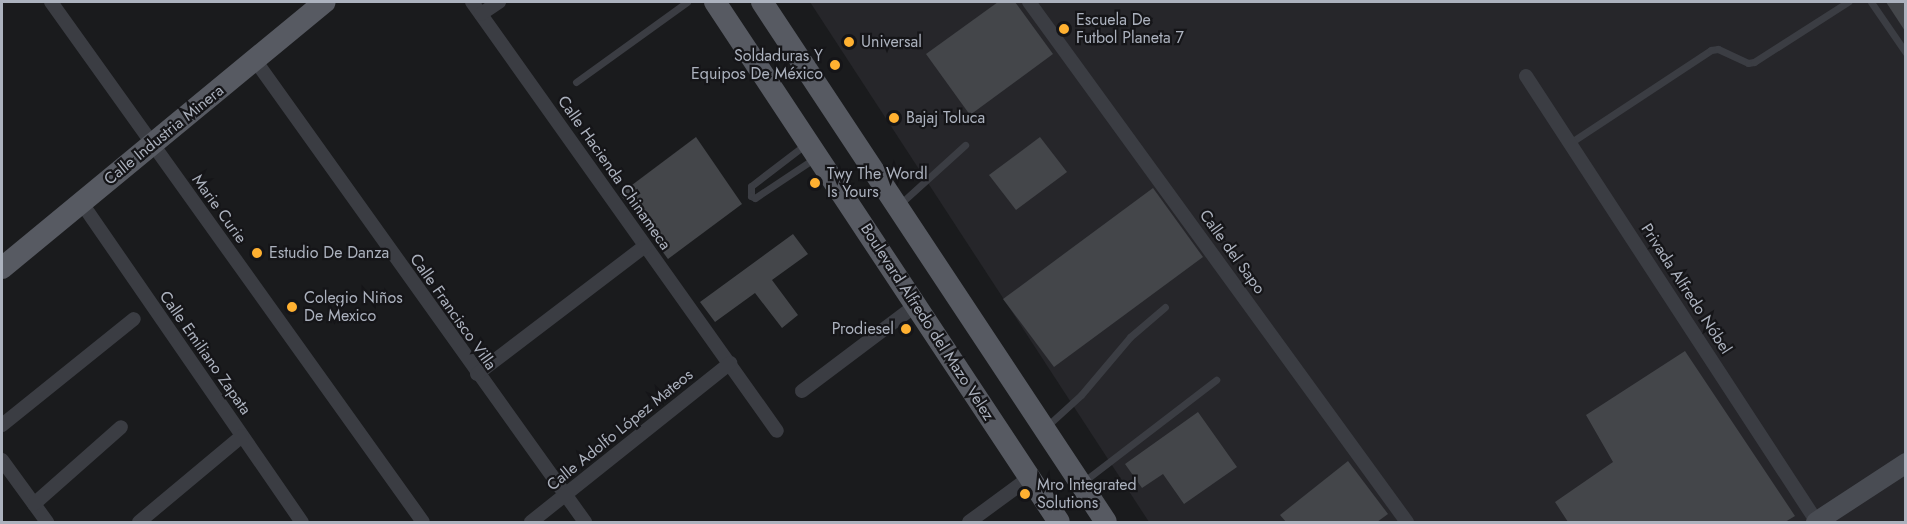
<!DOCTYPE html>
<html>
<head>
<meta charset="utf-8">
<style>
  body { margin:0 }
  #map { position:relative; width:1907px; height:524px; overflow:hidden; background:#1a1b1d; font-family:Jost,sans-serif }
  div>[style] { position:absolute }
  .built>* { inset:0; background:#26262a }
  .building>* { inset:0; background:#44464a }
  .service>* { height:7px; margin:-3.5px; padding:0 3.5px; transform-origin:3.5px; border-radius:3.5px; background:#3b3d43 }
  .minor>* { height:14px; margin:-7px; padding:0 7px; transform-origin:7px; border-radius:7px; background:#3b3d43 }
  .secondary>* { height:20px; margin:-10px; padding:0 10px; transform-origin:10px; border-radius:10px; background:#494c53 }
  .primary>* { height:22px; margin:-11px; padding:0 11px; transform-origin:11px; border-radius:11px; background:#575a62 }
  .dots>* { width:16px; height:16px; translate:-50% -50%; box-sizing:border-box; border:3px solid #151518; border-radius:50% }
  span { translate:-50% -50%; white-space:nowrap; text-align:center; line-height:1.15; -webkit-text-stroke:4.5px #151518; paint-order:stroke }
  .poi-label { font-size:16px; color:#acb2be }
  .left { translate:0 -50%; text-align:left }
  .right { translate:-100% -50%; text-align:right }
  .street-label { font-size:16px; color:#acb2be }
  .frame { position:absolute; inset:0; border:3px solid #acb2be; pointer-events:none }
</style>
</head>
<body>
<div id="map">
  <div class="built">
    <i style="clip-path:polygon(810px 2px,1905px 2px,1905px 522px,1149px 522px)"></i>
  </div>
  <div class="building">
    <i style="clip-path:polygon(998px 2px,1015px 2px,1053px 54px,970px 115px,926px 54px)"></i>
    <i style="clip-path:polygon(1886px 2px,1905px 2px,1905px 31px)"></i>
    <i style="clip-path:polygon(696px 137px,742px 204px,668px 259px,620px 194px)"></i>
    <i style="clip-path:polygon(1040px 137px,1067px 172px,1016px 210px,989px 175px)"></i>
    <i style="clip-path:polygon(1153px 188px,1203px 257px,1054px 367px,1003px 299px)"></i>
    <i style="clip-path:polygon(793px 234px,808px 254px,772px 280px,798px 315px,782px 328px,755px 293px,715px 322px,700px 302px)"></i>
    <i style="clip-path:polygon(1685px 351px,1795px 516px,1785px 522px,1568px 522px,1555px 502px,1613px 462px,1586px 415px)"></i>
    <i style="clip-path:polygon(1198px 412px,1237px 467px,1184px 504px,1163px 474px,1142px 488px,1125px 464px)"></i>
    <i style="clip-path:polygon(1348px 461px,1388px 514px,1377px 522px,1286px 522px,1280px 515px)"></i>
  </div>
  <div class="service">
    <i style="left:1871px;top:2px;width:62px;rotate:55.5deg"></i>
    <i style="left:576px;top:82px;width:137px;rotate:-35.8deg"></i>
    <i style="left:1570px;top:143px;width:169px;rotate:-33.4deg"></i>
    <i style="left:1711px;top:50px;width:7px;rotate:-8deg"></i>
    <i style="left:1718px;top:49px;width:33px;rotate:25deg"></i>
    <i style="left:1748px;top:63px;width:6px;rotate:-9deg"></i>
    <i style="left:1754px;top:62px;width:112px;rotate:-32.6deg"></i>
    <i style="left:806px;top:144px;width:69px;rotate:142.6deg"></i>
    <i style="left:751px;top:186px;width:10px;rotate:90deg"></i>
    <i style="left:751px;top:196px;width:4px;rotate:27deg"></i>
    <i style="left:755px;top:198px;width:72px;rotate:-33.7deg"></i>
    <i style="left:900px;top:204px;width:88px;rotate:-42.2deg"></i>
    <i style="left:1047px;top:426px;width:46px;rotate:-42.4deg"></i>
    <i style="left:1081px;top:395px;width:76px;rotate:-49.8deg"></i>
    <i style="left:1130px;top:337px;width:46px;rotate:-40.6deg"></i>
    <i style="left:1083px;top:482px;width:168px;rotate:-37.5deg"></i>
  </div>
  <div class="minor">
    <i style="left:51px;top:2px;width:639px;rotate:54.42deg"></i>
    <i style="left:472px;top:2px;width:526px;rotate:54.59deg"></i>
    <i style="left:1029px;top:2px;width:643px;rotate:53.99deg"></i>
    <i style="left:481px;top:14px;width:22px;rotate:-34deg"></i>
    <i style="left:255px;top:60px;width:568px;rotate:54.46deg"></i>
    <i style="left:1526px;top:76px;width:533px;rotate:56.88deg"></i>
    <i style="left:81px;top:202px;width:389px;rotate:55.4deg"></i>
    <i style="left:477px;top:374px;width:211px;rotate:-37.3deg"></i>
    <i style="left:802px;top:391px;width:141px;rotate:-37deg"></i>
    <i style="left:2px;top:425px;width:169px;rotate:-38.8deg"></i>
    <i style="left:2px;top:460px;width:77px;rotate:54deg"></i>
    <i style="left:34px;top:504px;width:116px;rotate:-41.5deg"></i>
    <i style="left:139px;top:522px;width:134px;rotate:-39.9deg"></i>
    <i style="left:531px;top:522px;width:255px;rotate:-38.6deg"></i>
    <i style="left:969px;top:522px;width:74px;rotate:-36.3deg"></i>
  </div>
  <div class="secondary">
    <i style="left:1816px;top:522px;width:108px;rotate:-33.2deg"></i>
  </div>
  <div class="primary">
    <i style="left:715px;top:2px;width:623px;rotate:56.51deg"></i>
    <i style="left:762px;top:2px;width:623px;rotate:56.51deg"></i>
    <i style="left:2px;top:268px;width:418px;rotate:-39.5deg"></i>
  </div>
  <div class="dots">
    <i style="left:1064px;top:29px;background:#ffb131"></i>
    <i style="left:849px;top:42px;background:#ffb131"></i>
    <i style="left:835px;top:65px;background:#ffb131"></i>
    <i style="left:894px;top:118px;background:#ffb131"></i>
    <i style="left:815px;top:183px;background:#ffb131"></i>
    <i style="left:257px;top:253px;background:#ffb131"></i>
    <i style="left:292px;top:307px;background:#ffb131"></i>
    <i style="left:906px;top:329px;background:#ffb131"></i>
    <i style="left:1025px;top:494px;background:#ffb131"></i>
  </div>
  <div class="poi-label">
    <span class="left" style="left:1076px;top:29px">Escuela De<br>Futbol Planeta 7</span>
    <span class="left" style="left:861px;top:42px">Universal</span>
    <span class="right" style="left:823px;top:65px">Soldaduras Y<br>Equipos De México</span>
    <span class="left" style="left:906px;top:118px">Bajaj Toluca</span>
    <span class="left" style="left:827px;top:183px">Twy The Wordl<br>Is Yours</span>
    <span class="left" style="left:269px;top:253px">Estudio De Danza</span>
    <span class="left" style="left:304px;top:307px">Colegio Niños<br>De Mexico</span>
    <span class="right" style="left:894px;top:329px">Prodiesel</span>
    <span class="left" style="left:1037px;top:494px">Mro Integrated<br>Solutions</span>
  </div>
  <div class="street-label">
    <span style="left:164px;top:135px;rotate:-39deg">Calle Industria Minera</span>
    <span style="left:614px;top:173px;rotate:55deg">Calle Hacienda Chinameca</span>
    <span style="left:219px;top:209px;rotate:54deg">Marie Curie</span>
    <span style="left:1232px;top:252px;rotate:54deg">Calle del Sapo</span>
    <span style="left:1686px;top:289px;rotate:57deg">Privada Alfredo Nóbel</span>
    <span style="left:453px;top:312px;rotate:55deg">Calle Francisco Villa</span>
    <span style="left:927px;top:322px;rotate:57deg">Boulevard Alfredo del Mazo Velez</span>
    <span style="left:205px;top:353px;rotate:55deg">Calle Emiliano Zapata</span>
    <span style="left:620px;top:430px;rotate:-39deg">Calle Adolfo López Mateos</span>
  </div>
  <div class="frame"></div>
</div>
</body>
</html>
